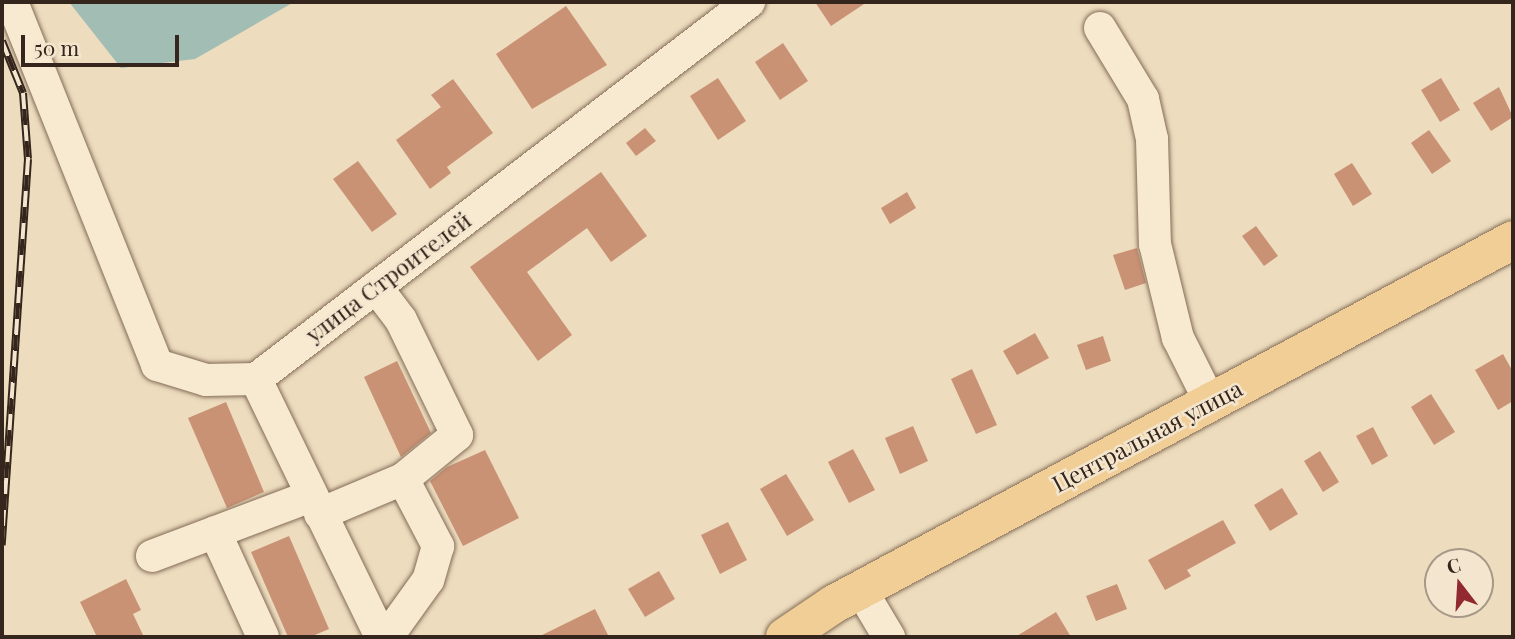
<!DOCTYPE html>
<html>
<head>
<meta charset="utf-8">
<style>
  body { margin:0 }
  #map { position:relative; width:1515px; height:639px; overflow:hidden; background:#eddcbe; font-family:"Playfair Display",serif }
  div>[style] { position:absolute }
  .water>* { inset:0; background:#a2beb4 }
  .building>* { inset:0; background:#ca9275 }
  .roads { filter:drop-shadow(0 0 2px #846c57) drop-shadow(0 0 2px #846c57) }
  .minor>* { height:32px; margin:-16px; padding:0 16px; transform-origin:16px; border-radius:16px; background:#f8ead1 }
  .major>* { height:38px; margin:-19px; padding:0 19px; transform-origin:19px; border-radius:19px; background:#f0ce96 }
  .rail>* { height:8px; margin-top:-4px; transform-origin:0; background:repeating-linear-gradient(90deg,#f4e6ce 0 16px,#34261c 0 32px); box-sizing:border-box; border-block:2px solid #34261c }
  span { translate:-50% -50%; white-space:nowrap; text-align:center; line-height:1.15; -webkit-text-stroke:5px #f4e6ce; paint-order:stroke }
  .street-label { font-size:23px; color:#34261c }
  .frame { position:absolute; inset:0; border:4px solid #34261c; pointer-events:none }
  .north { position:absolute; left:1424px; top:548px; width:70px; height:70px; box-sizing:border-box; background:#f4e6ce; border:2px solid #a79987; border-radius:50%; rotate:343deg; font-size:19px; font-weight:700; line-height:28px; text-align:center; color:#34261c }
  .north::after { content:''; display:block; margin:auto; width:24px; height:32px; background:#922931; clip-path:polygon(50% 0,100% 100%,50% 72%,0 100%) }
  .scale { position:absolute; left:21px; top:35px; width:158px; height:32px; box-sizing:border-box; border:4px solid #34261c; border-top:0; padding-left:9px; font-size:21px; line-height:24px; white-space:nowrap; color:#34261c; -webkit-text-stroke:5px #f4e6ce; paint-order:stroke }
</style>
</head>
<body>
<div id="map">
  <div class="water">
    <i style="clip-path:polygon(69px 2px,294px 2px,195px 59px,121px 68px)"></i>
  </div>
  <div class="building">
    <i style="clip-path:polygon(815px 2px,867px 2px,831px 26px)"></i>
    <i style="clip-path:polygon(566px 6px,607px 65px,532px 109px,496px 54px)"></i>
    <i style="clip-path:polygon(783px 43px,808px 81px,780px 100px,755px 62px)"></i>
    <i style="clip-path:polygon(718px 78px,746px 121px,718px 140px,690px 96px)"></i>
    <i style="clip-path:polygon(1441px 78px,1460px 110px,1440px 122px,1421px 90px)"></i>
    <i style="clip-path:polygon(453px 79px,493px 133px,447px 167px,451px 173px,430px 189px,396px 140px,441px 107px,431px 95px)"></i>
    <i style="clip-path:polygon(1499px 87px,1513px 117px,1491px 131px,1473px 103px)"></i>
    <i style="clip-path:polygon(645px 128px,656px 141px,636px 156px,626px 143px)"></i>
    <i style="clip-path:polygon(1429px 130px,1451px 161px,1432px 174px,1411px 143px)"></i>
    <i style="clip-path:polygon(358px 161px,397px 214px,372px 232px,333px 179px)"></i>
    <i style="clip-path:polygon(1352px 163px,1372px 194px,1353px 206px,1334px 174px)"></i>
    <i style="clip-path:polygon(601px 172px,647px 236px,611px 262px,587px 228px,527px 272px,572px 335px,538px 361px,470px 267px)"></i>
    <i style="clip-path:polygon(907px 192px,916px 208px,890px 224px,881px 208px)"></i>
    <i style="clip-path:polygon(1256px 226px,1278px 256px,1264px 266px,1242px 236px)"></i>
    <i style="clip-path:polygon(1137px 248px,1146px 283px,1125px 290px,1113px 255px)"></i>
    <i style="clip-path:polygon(1035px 333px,1049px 358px,1017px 375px,1003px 351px)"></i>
    <i style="clip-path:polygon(1103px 336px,1111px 361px,1086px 370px,1077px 345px)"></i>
    <i style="clip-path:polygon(1503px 354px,1513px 372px,1513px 401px,1498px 410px,1475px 370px)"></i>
    <i style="clip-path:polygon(397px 361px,431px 433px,401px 457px,364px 377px)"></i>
    <i style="clip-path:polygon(972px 369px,997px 425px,976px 434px,951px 379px)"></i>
    <i style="clip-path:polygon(1431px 394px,1455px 432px,1434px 445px,1411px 407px)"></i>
    <i style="clip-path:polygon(226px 402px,264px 492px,227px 508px,188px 418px)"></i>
    <i style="clip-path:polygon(913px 426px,928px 461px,900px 474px,885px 438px)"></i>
    <i style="clip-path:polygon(1373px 427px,1388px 456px,1372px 465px,1356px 436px)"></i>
    <i style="clip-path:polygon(853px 449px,875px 490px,849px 503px,828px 462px)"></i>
    <i style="clip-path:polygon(485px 450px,519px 518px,463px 546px,430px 481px,447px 467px)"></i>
    <i style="clip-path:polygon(1320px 451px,1339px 482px,1323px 492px,1304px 461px)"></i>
    <i style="clip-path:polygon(786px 474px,814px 520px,787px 536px,760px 489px)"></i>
    <i style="clip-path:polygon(1282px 488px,1298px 514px,1270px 531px,1254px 505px)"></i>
    <i style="clip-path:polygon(1223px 520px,1236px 543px,1187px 570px,1191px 576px,1165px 590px,1148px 560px)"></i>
    <i style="clip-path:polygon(728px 522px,747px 560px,720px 574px,701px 535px)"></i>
    <i style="clip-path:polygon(289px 536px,329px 629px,310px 637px,288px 637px,251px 552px)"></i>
    <i style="clip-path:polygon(659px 571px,675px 599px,645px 617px,628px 589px)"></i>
    <i style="clip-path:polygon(126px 579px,141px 610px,133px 614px,144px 637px,97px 637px,80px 602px)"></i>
    <i style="clip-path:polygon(1117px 584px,1127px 609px,1096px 621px,1086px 596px)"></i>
    <i style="clip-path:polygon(595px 609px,609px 637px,538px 637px)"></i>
    <i style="clip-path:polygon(1056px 612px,1071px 637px,1015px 637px)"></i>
  </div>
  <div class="roads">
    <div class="minor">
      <i style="left:12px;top:2px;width:391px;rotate:68.2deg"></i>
      <i style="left:157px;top:365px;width:51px;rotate:17deg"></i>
      <i style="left:206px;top:380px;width:50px;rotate:-1.1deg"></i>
      <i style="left:1100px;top:28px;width:83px;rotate:58.8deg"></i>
      <i style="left:1143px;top:99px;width:41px;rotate:77.3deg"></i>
      <i style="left:1152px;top:139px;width:105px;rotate:88.4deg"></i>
      <i style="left:1155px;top:244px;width:97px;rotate:76.3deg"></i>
      <i style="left:1178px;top:338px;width:72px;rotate:63.4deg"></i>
      <i style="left:376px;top:287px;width:41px;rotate:52.9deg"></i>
      <i style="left:401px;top:320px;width:128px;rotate:64deg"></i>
      <i style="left:457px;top:435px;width:70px;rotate:140.8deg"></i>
      <i style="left:320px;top:514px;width:90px;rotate:-22.9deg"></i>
      <i style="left:403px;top:479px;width:76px;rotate:62.4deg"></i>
      <i style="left:438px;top:546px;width:35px;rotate:106deg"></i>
      <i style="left:428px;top:580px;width:70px;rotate:125.7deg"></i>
      <i style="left:215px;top:532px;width:115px;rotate:65.4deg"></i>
      <i style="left:152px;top:556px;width:170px;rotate:-20.7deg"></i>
      <i style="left:861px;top:590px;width:55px;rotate:59.2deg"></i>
      <i style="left:381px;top:637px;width:287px;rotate:-115.9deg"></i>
      <i style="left:256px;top:379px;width:621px;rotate:-37.41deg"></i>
    </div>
    <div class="major">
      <i style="left:785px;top:637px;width:59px;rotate:-34deg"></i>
      <i style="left:834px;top:604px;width:770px;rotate:-28.19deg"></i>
    </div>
  </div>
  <div class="rail">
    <i style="left:2px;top:41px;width:56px;rotate:68deg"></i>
    <i style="left:23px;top:93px;width:66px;rotate:85.7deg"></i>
    <i style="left:28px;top:159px;width:387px;rotate:93.9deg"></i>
  </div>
  <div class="street-label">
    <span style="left:388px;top:277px;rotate:-37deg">улица Строителей</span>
    <span style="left:1147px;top:436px;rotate:-28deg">Центральная улица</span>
  </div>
  <div class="frame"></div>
  <div class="north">С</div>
  <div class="scale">50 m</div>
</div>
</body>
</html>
